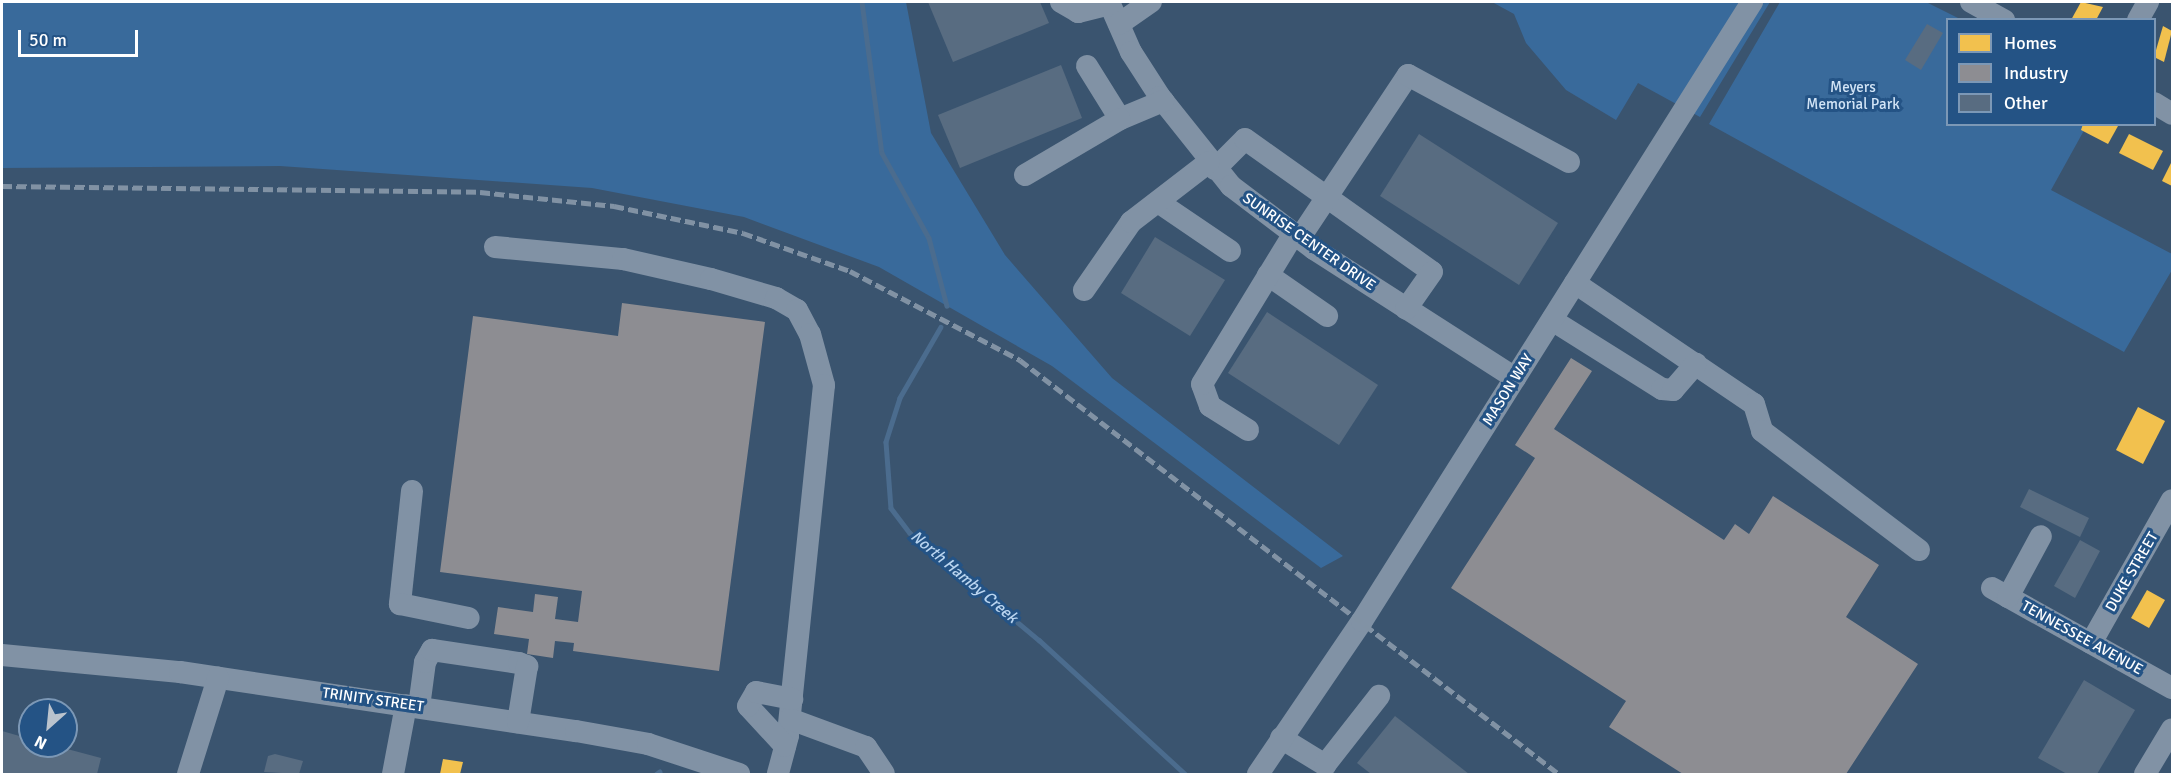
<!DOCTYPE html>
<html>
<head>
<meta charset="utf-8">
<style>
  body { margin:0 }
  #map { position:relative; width:2174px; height:776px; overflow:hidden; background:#3a546f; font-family:Signika,sans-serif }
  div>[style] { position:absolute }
  .green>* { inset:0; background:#396a9b }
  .homes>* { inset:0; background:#f2c14e }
  .industry>* { inset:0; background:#8d8d92 }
  .stream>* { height:4.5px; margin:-2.25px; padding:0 2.25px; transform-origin:2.25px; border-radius:2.25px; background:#4b6c8e }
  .building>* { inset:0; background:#586c81 }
  .minor>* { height:22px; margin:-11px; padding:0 11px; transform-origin:11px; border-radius:11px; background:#8192a5 }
  .rail>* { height:4.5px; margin-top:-2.25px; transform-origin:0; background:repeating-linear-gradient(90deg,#8192a4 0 10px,transparent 0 14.5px) }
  span { translate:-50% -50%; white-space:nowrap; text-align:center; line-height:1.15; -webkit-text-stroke:6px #245385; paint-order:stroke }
  .park-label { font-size:15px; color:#d2e4f6 }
  .street-label { font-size:15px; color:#fff }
  .water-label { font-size:16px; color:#bad5f0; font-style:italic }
  .frame { position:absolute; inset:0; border:3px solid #fff; pointer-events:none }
  .legend { position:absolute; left:1946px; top:18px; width:210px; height:108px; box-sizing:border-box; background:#245385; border:2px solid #7c98b6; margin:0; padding:8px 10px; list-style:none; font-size:18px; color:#fff }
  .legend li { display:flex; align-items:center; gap:12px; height:30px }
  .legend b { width:30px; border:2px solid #7c98b6 }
  .north { position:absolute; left:18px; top:698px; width:60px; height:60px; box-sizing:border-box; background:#245385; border:2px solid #7c98b6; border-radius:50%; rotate:207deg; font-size:16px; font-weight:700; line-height:24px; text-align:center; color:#fff }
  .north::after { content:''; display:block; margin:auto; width:21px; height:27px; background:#bac3cd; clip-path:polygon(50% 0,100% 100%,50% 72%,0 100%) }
  .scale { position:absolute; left:18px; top:30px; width:120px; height:27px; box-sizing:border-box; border:3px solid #fff; border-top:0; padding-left:8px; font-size:18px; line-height:21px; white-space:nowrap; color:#fff; -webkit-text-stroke:4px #245385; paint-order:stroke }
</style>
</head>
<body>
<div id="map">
  <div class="green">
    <i style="clip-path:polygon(2px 2px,906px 2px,931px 133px,1005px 255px,1112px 378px,1343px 556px,1321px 568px,1052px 366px,879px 267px,744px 217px,592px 188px,280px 166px,2px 168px)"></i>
    <i style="clip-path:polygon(1492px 2px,1770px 2px,1700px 117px,1638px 83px,1616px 120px,1566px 90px,1526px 43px,1514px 14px)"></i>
    <i style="clip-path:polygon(1780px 2px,1926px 2px,1960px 19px,1948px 20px,1948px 124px,2087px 125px,2051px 190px,2172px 254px,2172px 270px,2124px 352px,1709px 124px)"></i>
  </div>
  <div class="homes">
    <i style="clip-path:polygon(2081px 2px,2103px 7px,2096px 20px,2071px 20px)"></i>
    <i style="clip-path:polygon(2163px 26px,2172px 31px,2164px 62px,2154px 57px)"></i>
    <i style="clip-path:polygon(2083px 124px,2114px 124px,2118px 126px,2108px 144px,2081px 130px)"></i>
    <i style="clip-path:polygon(2129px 134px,2163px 151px,2153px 170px,2119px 153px)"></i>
    <i style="clip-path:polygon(2172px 161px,2172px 186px,2162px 181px)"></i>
    <i style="clip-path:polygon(2138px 407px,2165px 421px,2143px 464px,2116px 450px)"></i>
    <i style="clip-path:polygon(2147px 590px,2165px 600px,2149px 628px,2131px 618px)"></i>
    <i style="clip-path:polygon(443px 759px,463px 762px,460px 774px,440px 774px)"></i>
  </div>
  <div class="industry">
    <i style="clip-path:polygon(622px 303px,765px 322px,719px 671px,573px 651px,574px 643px,555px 641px,553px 658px,527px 654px,529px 639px,494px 634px,498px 607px,533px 612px,535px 594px,558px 597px,555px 619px,578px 622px,582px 591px,440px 572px,473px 316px,618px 336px)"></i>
    <i style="clip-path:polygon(1571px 358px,1592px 371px,1554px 429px,1724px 540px,1735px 524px,1749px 534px,1773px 496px,1879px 565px,1846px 617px,1918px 664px,1846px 774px,1683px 774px,1609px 727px,1626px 701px,1451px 588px,1535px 458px,1515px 445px)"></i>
  </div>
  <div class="stream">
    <i style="left:862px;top:2px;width:152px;rotate:82.5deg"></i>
    <i style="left:882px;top:153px;width:97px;rotate:61.1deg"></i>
    <i style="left:929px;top:238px;width:70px;rotate:75.2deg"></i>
    <i style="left:941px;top:327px;width:82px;rotate:120deg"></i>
    <i style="left:900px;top:398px;width:46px;rotate:107.7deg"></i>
    <i style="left:886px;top:442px;width:66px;rotate:85.7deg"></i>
    <i style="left:891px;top:508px;width:31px;rotate:53deg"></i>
    <i style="left:910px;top:533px;width:168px;rotate:39.7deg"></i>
    <i style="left:1039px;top:640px;width:198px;rotate:42.5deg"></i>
    <i style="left:656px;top:774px;width:4px;rotate:-34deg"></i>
  </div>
  <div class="building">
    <i style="clip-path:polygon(928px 2px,1040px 2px,1049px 23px,953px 62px)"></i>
    <i style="clip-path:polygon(1927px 24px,1943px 33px,1921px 70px,1905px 60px)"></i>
    <i style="clip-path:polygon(1061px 65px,1082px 118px,960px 168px,938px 115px)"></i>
    <i style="clip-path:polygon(1419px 134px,1558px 223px,1519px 285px,1380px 196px)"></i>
    <i style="clip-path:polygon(1155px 237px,1225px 280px,1190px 336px,1121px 293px)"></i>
    <i style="clip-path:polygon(1267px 312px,1378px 385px,1339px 445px,1228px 373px)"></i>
    <i style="clip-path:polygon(2029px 489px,2089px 518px,2080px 537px,2020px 507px)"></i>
    <i style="clip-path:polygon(2080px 540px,2100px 551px,2075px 598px,2054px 586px)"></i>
    <i style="clip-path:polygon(2084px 680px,2135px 710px,2097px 774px,2067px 774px,2038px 758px)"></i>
    <i style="clip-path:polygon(1395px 716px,1469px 774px,1371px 774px,1357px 763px)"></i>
    <i style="clip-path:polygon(2px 731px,30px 739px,30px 746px,56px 746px,101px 758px,97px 774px,2px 774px)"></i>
    <i style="clip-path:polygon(275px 754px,303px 761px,299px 774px,264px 772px,268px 756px)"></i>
  </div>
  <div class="minor">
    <i style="left:1061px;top:2px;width:20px;rotate:30deg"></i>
    <i style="left:1078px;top:12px;width:33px;rotate:-14deg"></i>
    <i style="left:1109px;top:2px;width:55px;rotate:66.3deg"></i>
    <i style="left:1131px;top:52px;width:54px;rotate:57.2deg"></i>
    <i style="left:1160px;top:97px;width:114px;rotate:51.4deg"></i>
    <i style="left:1231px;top:186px;width:104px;rotate:37.2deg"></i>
    <i style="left:1314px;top:249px;width:239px;rotate:32.7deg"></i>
    <i style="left:1971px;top:2px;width:38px;rotate:29deg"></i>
    <i style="left:2138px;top:20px;width:21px;rotate:-61deg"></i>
    <i style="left:1119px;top:24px;width:39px;rotate:-35deg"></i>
    <i style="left:1087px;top:66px;width:62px;rotate:58.1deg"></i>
    <i style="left:1120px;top:119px;width:47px;rotate:-22.7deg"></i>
    <i style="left:2154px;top:103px;width:21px;rotate:31deg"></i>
    <i style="left:1215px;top:169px;width:42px;rotate:-45deg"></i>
    <i style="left:1245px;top:139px;width:229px;rotate:35.4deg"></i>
    <i style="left:1432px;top:272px;width:45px;rotate:125.1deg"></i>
    <i style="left:1025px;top:175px;width:110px;rotate:-30.5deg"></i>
    <i style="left:1158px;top:202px;width:87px;rotate:34.2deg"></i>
    <i style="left:1299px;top:239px;width:197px;rotate:-56.4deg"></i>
    <i style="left:1408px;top:75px;width:183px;rotate:28.4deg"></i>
    <i style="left:495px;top:247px;width:129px;rotate:5.4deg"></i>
    <i style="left:623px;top:259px;width:90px;rotate:12.8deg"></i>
    <i style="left:711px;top:279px;width:68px;rotate:16.3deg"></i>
    <i style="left:776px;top:298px;width:24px;rotate:30deg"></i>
    <i style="left:797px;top:310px;width:27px;rotate:62deg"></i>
    <i style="left:810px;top:334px;width:53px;rotate:74.6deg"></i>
    <i style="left:824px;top:385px;width:353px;rotate:95.9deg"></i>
    <i style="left:788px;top:736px;width:39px;rotate:105deg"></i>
    <i style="left:1268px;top:275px;width:72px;rotate:34.8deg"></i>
    <i style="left:1575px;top:283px;width:216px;rotate:34.1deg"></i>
    <i style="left:1754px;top:404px;width:28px;rotate:73deg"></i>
    <i style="left:1762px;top:431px;width:197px;rotate:37.2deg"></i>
    <i style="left:1084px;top:290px;width:83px;rotate:-55.3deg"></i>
    <i style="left:1131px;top:222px;width:98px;rotate:-37.6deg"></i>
    <i style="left:1552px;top:320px;width:130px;rotate:32.1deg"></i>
    <i style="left:1662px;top:389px;width:11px;rotate:5deg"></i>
    <i style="left:1673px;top:390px;width:35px;rotate:-49deg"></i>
    <i style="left:1248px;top:430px;width:45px;rotate:-147.7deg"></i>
    <i style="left:1210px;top:406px;width:23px;rotate:-110deg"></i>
    <i style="left:1202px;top:384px;width:175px;rotate:-58.6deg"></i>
    <i style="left:412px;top:491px;width:114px;rotate:96.1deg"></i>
    <i style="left:400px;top:604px;width:70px;rotate:11.5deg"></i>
    <i style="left:1992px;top:588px;width:206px;rotate:29.1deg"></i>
    <i style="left:2008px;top:597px;width:69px;rotate:-61.6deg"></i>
    <i style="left:2091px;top:643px;width:164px;rotate:-60.5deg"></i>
    <i style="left:2px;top:655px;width:179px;rotate:5.5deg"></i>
    <i style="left:180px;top:672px;width:400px;rotate:8.5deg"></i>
    <i style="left:576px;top:731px;width:73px;rotate:10.2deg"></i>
    <i style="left:648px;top:744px;width:96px;rotate:18.2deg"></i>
    <i style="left:419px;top:707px;width:45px;rotate:-82.4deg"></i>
    <i style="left:425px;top:662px;width:14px;rotate:-60deg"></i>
    <i style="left:432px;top:650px;width:88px;rotate:8.5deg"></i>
    <i style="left:519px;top:663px;width:9px;rotate:21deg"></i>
    <i style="left:527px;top:666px;width:57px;rotate:99.1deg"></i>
    <i style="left:790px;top:719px;width:81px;rotate:20.2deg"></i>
    <i style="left:866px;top:747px;width:32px;rotate:56deg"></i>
    <i style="left:1281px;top:738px;width:52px;rotate:31.5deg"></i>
    <i style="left:1325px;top:765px;width:88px;rotate:-52deg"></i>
    <i style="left:785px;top:746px;width:54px;rotate:-132.8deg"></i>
    <i style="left:748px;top:706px;width:16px;rotate:-60deg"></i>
    <i style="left:756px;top:692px;width:37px;rotate:11deg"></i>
    <i style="left:188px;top:774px;width:101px;rotate:-72.6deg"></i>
    <i style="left:393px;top:774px;width:70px;rotate:-79.3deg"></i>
    <i style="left:1258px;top:774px;width:185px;rotate:-55.8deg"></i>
    <i style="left:1362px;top:621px;width:732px;rotate:-57.79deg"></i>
    <i style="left:2145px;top:774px;width:52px;rotate:-59deg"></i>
  </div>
  <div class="rail">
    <i style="left:2px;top:186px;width:478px;rotate:0.7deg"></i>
    <i style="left:480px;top:192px;width:135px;rotate:6deg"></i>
    <i style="left:614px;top:206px;width:132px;rotate:11.8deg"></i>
    <i style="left:743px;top:233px;width:114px;rotate:19.6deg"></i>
    <i style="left:850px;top:271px;width:192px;rotate:27.6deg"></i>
    <i style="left:1020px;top:360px;width:680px;rotate:37.53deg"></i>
  </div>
  <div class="park-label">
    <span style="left:1853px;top:96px">Meyers<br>Memorial Park</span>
  </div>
  <div class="street-label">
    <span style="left:1309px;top:242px;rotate:35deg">SUNRISE CENTER DRIVE</span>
    <span style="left:1508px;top:390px;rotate:-58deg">MASON WAY</span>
    <span style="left:2132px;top:572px;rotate:-60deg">DUKE STREET</span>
    <span style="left:2082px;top:638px;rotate:29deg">TENNESSEE AVENUE</span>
    <span style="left:373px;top:700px;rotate:8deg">TRINITY STREET</span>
  </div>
  <div class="water-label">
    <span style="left:964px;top:577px;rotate:40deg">North Hamby Creek</span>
  </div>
  <div class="frame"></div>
  <ul class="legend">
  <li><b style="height:16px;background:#f2c14e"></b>Homes</li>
  <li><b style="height:16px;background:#8d8d92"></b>Industry</li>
  <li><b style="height:16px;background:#586c81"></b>Other</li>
  </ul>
  <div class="north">N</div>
  <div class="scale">50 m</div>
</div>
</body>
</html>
